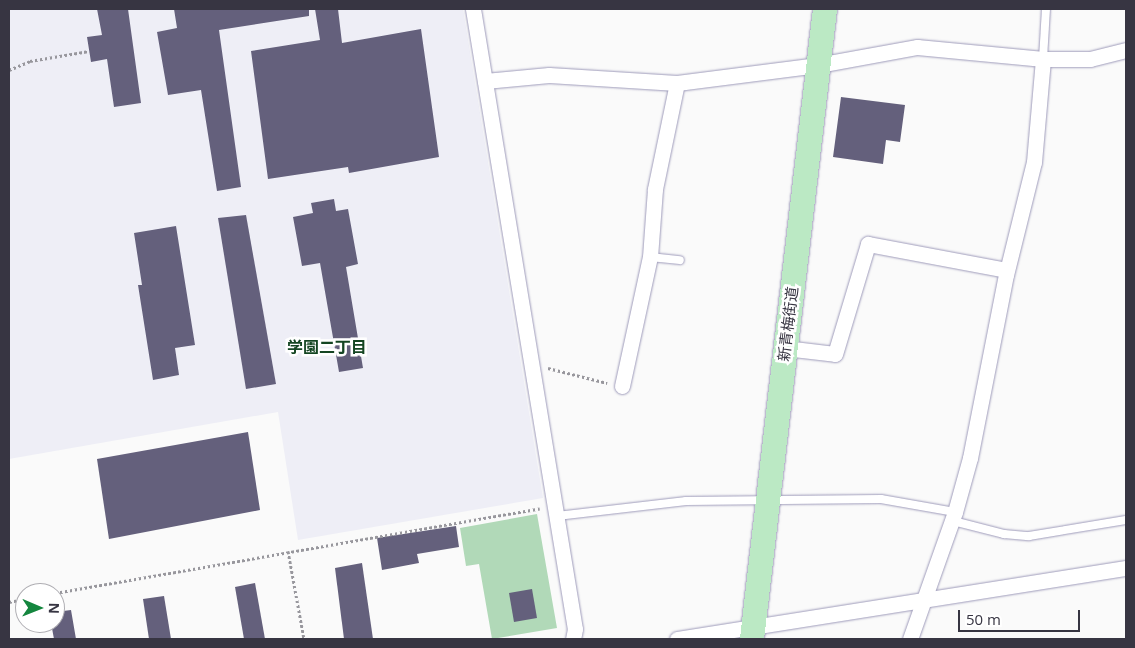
<!DOCTYPE html>
<html>
<head>
<meta charset="utf-8">
<style>
	body { margin:0 }
	#map { position:relative; width:1135px; height:648px; overflow:hidden; background:#fafafa; font-family:"Open Sans","Noto Sans JP",sans-serif }
	div>[style] { position:absolute }
	[style*='--x'] { left:calc(var(--x)*1px); top:calc(var(--y)*1px); width:calc(var(--w)*1px); rotate:calc(var(--a)*1deg) }
	.built>* { inset:0; background:#eeeef6 }
	.green>* { inset:0; background:#b1d9b8 }
	.building>* { inset:0; background:#64607c }
	.path>* { height:3px; margin-top:-1.5px; transform-origin:0; background:repeating-linear-gradient(90deg,#98979d 0 2.5px,transparent 0 5px) }
	.roads { filter:drop-shadow(0 0 1px #9e9bba) drop-shadow(0 0 1px #9e9bba) }
	.service>* { height:8px; margin:-4px; padding:0 4px; transform-origin:4px; border-radius:4px; background:#fff }
	.minor>* { height:15px; margin:-7.5px; padding:0 7.5px; transform-origin:7.5px; border-radius:7.5px; background:#fff }
	.primary>* { height:24px; margin:-12px; padding:0 12px; transform-origin:12px; border-radius:12px; background:#bbe9c4 }
	span { translate:-50% -50%; white-space:nowrap; text-align:center; line-height:1.15; -webkit-text-stroke:5px #fff; paint-order:stroke }
	.street-label { font-size:15px; color:#373542 }
	.neighbourhood-label { font-size:16px; color:#144522; font-weight:700 }
	.frame { position:absolute; inset:0; border:10px solid #373542; pointer-events:none }
	.north { position:absolute; left:15px; top:583px; width:50px; height:50px; box-sizing:border-box; background:#fff; border:1px solid #afaeb3; border-radius:50%; rotate:91deg; font-size:14px; font-weight:700; line-height:20px; text-align:center; color:#373542 }
	.north::after { content:''; display:block; margin:auto; width:18px; height:22px; background:#14863e; clip-path:polygon(50% 0,100% 100%,50% 72%,0 100%) }
	.scale { position:absolute; left:958px; top:610px; width:122px; height:22px; box-sizing:border-box; border:2px solid #373542; border-top:0; padding-left:6px; font-size:15px; line-height:18px; white-space:nowrap; color:#373542; -webkit-text-stroke:4px #fff; paint-order:stroke }
</style>
</head>
<body>
<div id="map">
	<div class="built">
		<i style="clip-path:polygon(9px 9px,463px 9px,543px 498px,298px 540px,278px 412px,9px 459px)"></i>
	</div>
	<div class="green">
		<i style="clip-path:polygon(537px 514px,557px 628px,492px 639px,479px 564px,466px 566px,460px 528px)"></i>
	</div>
	<div class="building">
		<i style="clip-path:polygon(97px 9px,128px 9px,141px 103px,114px 107px,107px 59px,91px 62px,87px 37px,102px 35px)"></i>
		<i style="clip-path:polygon(174px 9px,309px 9px,309px 16px,219px 30px,241px 187px,217px 191px,201px 90px,168px 95px,157px 32px,177px 28px)"></i>
		<i style="clip-path:polygon(315px 9px,338px 9px,342px 43px,421px 29px,439px 157px,349px 173px,348px 167px,268px 179px,251px 51px,320px 40px)"></i>
		<i style="clip-path:polygon(841px 97px,905px 105px,900px 142px,886px 140px,883px 164px,833px 157px)"></i>
		<i style="clip-path:polygon(334px 199px,336px 211px,348px 209px,358px 264px,346px 267px,363px 368px,339px 372px,320px 263px,302px 266px,293px 217px,313px 213px,311px 203px)"></i>
		<i style="clip-path:polygon(246px 215px,276px 384px,246px 389px,218px 218px)"></i>
		<i style="clip-path:polygon(176px 226px,195px 345px,175px 348px,179px 375px,153px 380px,138px 285px,142px 285px,134px 233px)"></i>
		<i style="clip-path:polygon(248px 432px,260px 510px,109px 539px,97px 459px)"></i>
		<i style="clip-path:polygon(456px 526px,459px 547px,417px 554px,419px 563px,382px 570px,377px 538px)"></i>
		<i style="clip-path:polygon(362px 563px,373px 639px,344px 639px,335px 568px)"></i>
		<i style="clip-path:polygon(255px 583px,265px 639px,244px 639px,235px 587px)"></i>
		<i style="clip-path:polygon(532px 589px,537px 618px,514px 622px,509px 593px)"></i>
		<i style="clip-path:polygon(164px 596px,171px 639px,149px 639px,143px 599px)"></i>
		<i style="clip-path:polygon(71px 610px,76px 639px,54px 639px,51px 623px,55px 623px,55px 612px)"></i>
	</div>
	<div class="path">
		<i style="--x:9;--y:70;--w:23;--a:-23"></i>
		<i style="--x:30;--y:61;--w:60;--a:-9.6"></i>
		<i style="--x:548;--y:368;--w:61;--a:14.3"></i>
		<i style="--x:288;--y:551;--w:89;--a:79.7"></i>
		<i style="--x:55;--y:593;--w:492;--a:-9.9"></i>
		<i style="--x:9;--y:602;--w:16;--a:-11"></i>
	</div>
	<div class="roads">
		<div class="service">
			<i style="--x:1043;--y:59;--w:50;--a:-86.6"></i>
			<i style="--x:650;--y:257;--w:30;--a:6"></i>
			<i style="--x:557;--y:516;--w:130;--a:-6.6"></i>
			<i style="--x:686;--y:501;--w:195;--a:-0.6"></i>
			<i style="--x:881;--y:499;--w:75;--a:10"></i>
			<i style="--x:955;--y:512;--w:10;--a:79"></i>
			<i style="--x:957;--y:522;--w:49;--a:14.3"></i>
			<i style="--x:1004;--y:534;--w:25;--a:5"></i>
			<i style="--x:1029;--y:536;--w:98;--a:-9.4"></i>
		</div>
		<div class="minor">
			<i style="--x:473;--y:9;--w:628;--a:80.66"></i>
			<i style="--x:575;--y:629;--w:10;--a:101"></i>
			<i style="--x:485;--y:81;--w:64;--a:-5.4"></i>
			<i style="--x:549;--y:75;--w:128;--a:3.6"></i>
			<i style="--x:677;--y:83;--w:142;--a:-7.3"></i>
			<i style="--x:818;--y:65;--w:101;--a:-10.3"></i>
			<i style="--x:917;--y:47;--w:127;--a:5.4"></i>
			<i style="--x:1043;--y:59;--w:47;--a:0"></i>
			<i style="--x:1090;--y:59;--w:37;--a:-14"></i>
			<i style="--x:785;--y:348;--w:50;--a:6.8"></i>
			<i style="--x:835;--y:354;--w:115;--a:-73.3"></i>
			<i style="--x:868;--y:244;--w:141;--a:10.6"></i>
			<i style="--x:622;--y:386;--w:132;--a:-77.8"></i>
			<i style="--x:650;--y:257;--w:68;--a:-85.8"></i>
			<i style="--x:655;--y:189;--w:108;--a:-78.3"></i>
			<i style="--x:677;--y:639;--w:455;--a:-9"></i>
			<i style="--x:910;--y:639;--w:135;--a:-70.5"></i>
			<i style="--x:955;--y:512;--w:56;--a:-74.5"></i>
			<i style="--x:970;--y:458;--w:187;--a:-78.9"></i>
			<i style="--x:1006;--y:275;--w:116;--a:-76.1"></i>
			<i style="--x:1034;--y:162;--w:103;--a:-85"></i>
		</div>
		<div class="primary">
			<i style="--x:752;--y:639;--w:634;--a:-83.39"></i>
		</div>
	</div>
	<div class="street-label">
		<span style="left:788px;top:324px;rotate:-83deg">新青梅街道</span>
	</div>
	<div class="neighbourhood-label">
		<span style="left:327px;top:347px">学園二丁目</span>
	</div>
	<div class="frame"></div>
	<div class="north">N</div>
	<div class="scale">50 m</div>
</div>
</body>
</html>
